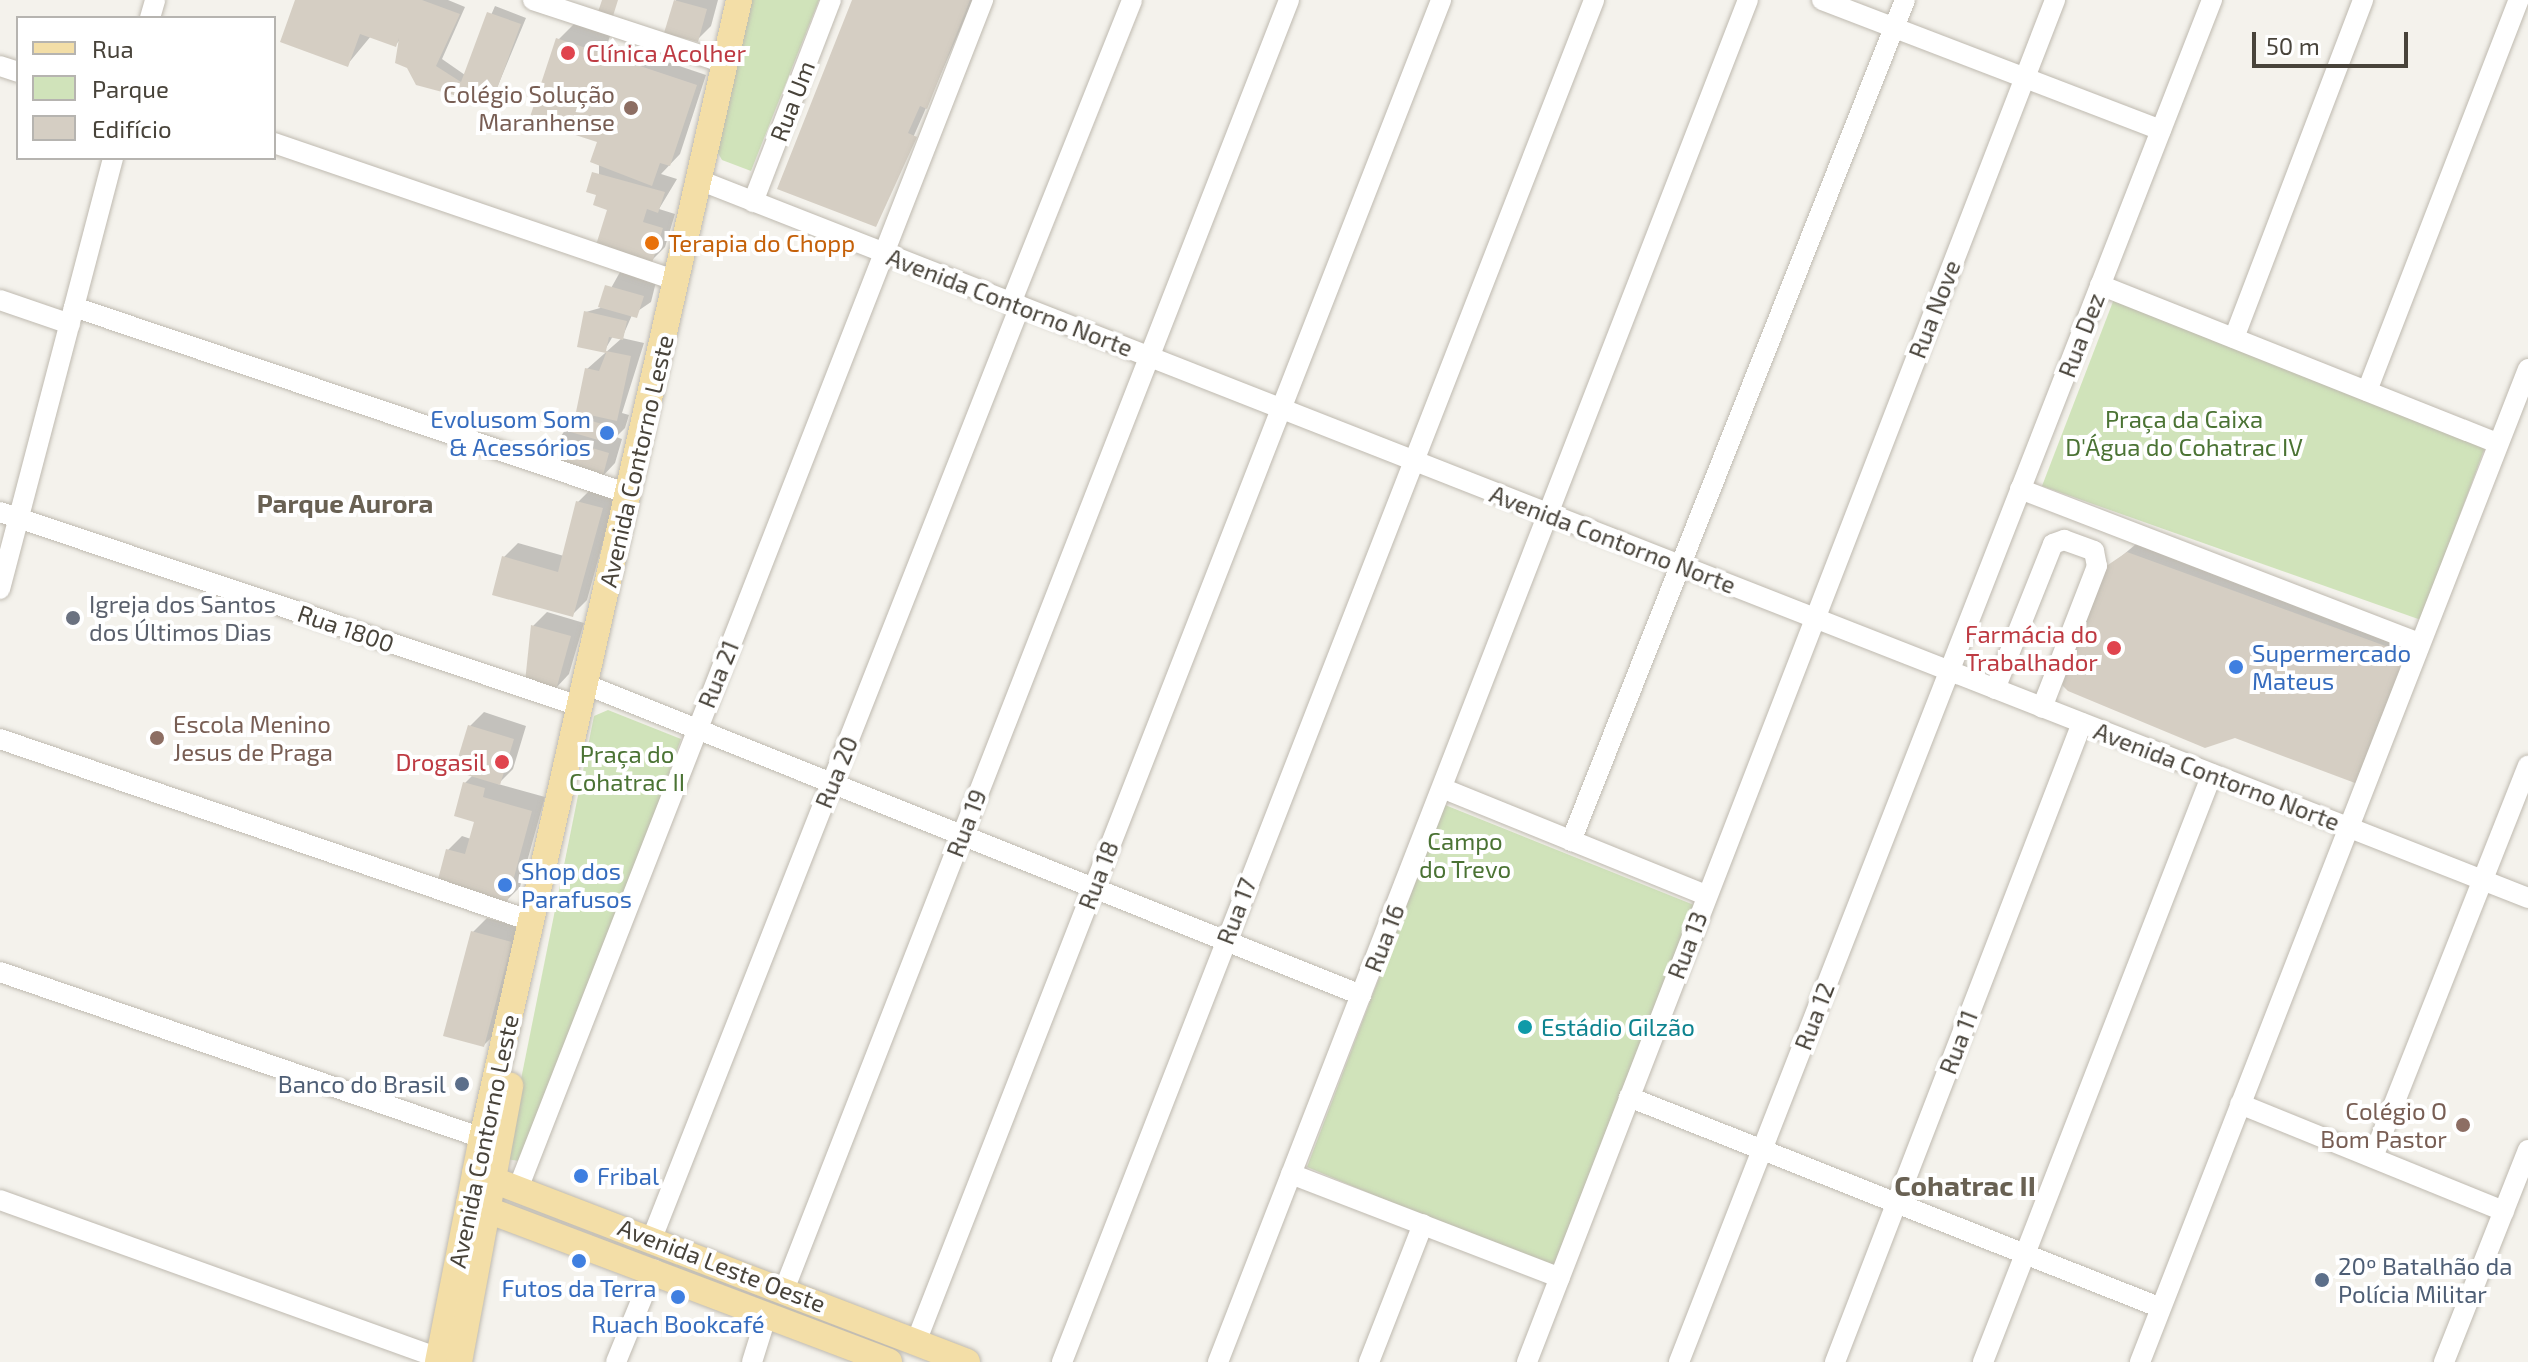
<!DOCTYPE html>
<html>
<head>
<meta charset="utf-8">
<style>
	body { margin:0 }
	#map { position:relative; width:2528px; height:1362px; overflow:hidden; background:#f4f2ec; font-family:"Exo 2",sans-serif }
	div>[style] { position:absolute }
	[style*='--x'] { left:calc(var(--x)*1px); top:calc(var(--y)*1px); width:calc(var(--w)*1px); rotate:calc(var(--a)*1deg) }
	.green>* { inset:0; background:#d0e3ba }
	.shadow>* { inset:0; background:#0003 }
	.building>* { inset:0; background:#d5cec3 }
	.roads { filter:drop-shadow(0 0 2px #bfbab0) drop-shadow(0 0 2px #bfbab0) }
	.minor>* { height:20px; margin:-10px; padding:0 10px; transform-origin:10px; border-radius:10px; background:#fff }
	.major>* { height:26px; margin:-13px; padding:0 13px; transform-origin:13px; border-radius:13px; background:#f3dea7 }
	.dots>* { width:22px; height:22px; translate:-50% -50%; box-sizing:border-box; border:4px solid #fff; border-radius:50% }
	span { translate:-50% -50%; white-space:nowrap; text-align:center; line-height:1.15; -webkit-text-stroke:8px #fff; paint-order:stroke }
	.health-label { font-size:24px; color:#be3a42 }
	.left { translate:0 -50%; text-align:left }
	.right { translate:-100% -50%; text-align:right }
	.education-label { font-size:24px; color:#785e54 }
	.street-label { font-size:24px; color:#48433a }
	.food-label { font-size:24px; color:#c56008 }
	.shop-label { font-size:24px; color:#366cbe }
	.park-label { font-size:24px; color:#4b7334 }
	.worship-label { font-size:24px; color:#5b616d }
	.culture-label { font-size:24px; color:#0d838f }
	.service-label { font-size:24px; color:#4e5e75 }
	.neighbourhood-label { font-size:26px; color:#696153; font-weight:700 }
	.quarter-label { font-size:28px; color:#696153; font-weight:700 }
	.legend { position:absolute; left:16px; top:16px; width:260px; height:144px; box-sizing:border-box; background:#fff; border:2px solid #b6b4b0; margin:0; padding:10px 14px; list-style:none; font-size:24px; color:#48433a }
	.legend li { display:flex; align-items:center; gap:16px; height:40px }
	.legend b { width:40px; border:2px solid #b6b4b0 }
	.scale { position:absolute; left:2252px; top:32px; width:156px; height:36px; box-sizing:border-box; border:4px solid #48433a; border-top:0; padding-left:10px; font-size:24px; line-height:28px; white-space:nowrap; color:#48433a; -webkit-text-stroke:6px #fff; paint-order:stroke }
</style>
</head>
<body>
<div id="map">
	<div class="green">
		<i style="clip-path:polygon(748px 0,819px 0,751px 171px,722px 160px,714px 146px)"></i>
		<i style="clip-path:polygon(2114px 299px,2485px 447px,2421px 620px,2042px 486px)"></i>
		<i style="clip-path:polygon(608px 710px,681px 739px,608px 948px,520px 1161px,505px 1159px,594px 716px)"></i>
		<i style="clip-path:polygon(1445px 805px,1694px 905px,1552px 1270px,1307px 1167px)"></i>
	</div>
	<div class="shadow">
		<i style="clip-path:polygon(297px 0,448px 0,465px 7px,442px 59px,465px 75px,495px 6px,526px 18px,491px 102px,409px 66px,401px 39px,395px 45px,371px 36px,347px 65px)"></i>
		<i style="clip-path:polygon(676px 0,718px 0,711px 26px,697px 40px,667px 31px)"></i>
		<i style="clip-path:polygon(854px 0,973px 0,875px 225px)"></i>
		<i style="clip-path:polygon(579px 19px,612px 30px,608px 42px,706px 75px,680px 154px,661px 174px,677px 179px,659px 209px,675px 214px,665px 247px,651px 261px,599px 194px,599px 141px,558px 40px)"></i>
		<i style="clip-path:polygon(620px 272px,656px 282px,651px 302px,632px 315px,622px 338px,644px 343px,622px 413px,629px 415px,625px 428px,616px 437px,622px 439px,615px 463px,602px 477px,559px 439px,578px 411px,587px 369px,622px 338px,613px 336px,606px 348px,586px 312px,600px 308px)"></i>
		<i style="clip-path:polygon(592px 488px,616px 495px,587px 600px,573px 614px,504px 557px,518px 543px,564px 556px,578px 502px)"></i>
		<i style="clip-path:polygon(2142px 539px,2426px 642px,2376px 770px,2104px 571px)"></i>
		<i style="clip-path:polygon(547px 612px,584px 623px,569px 674px,556px 688px,533px 626px)"></i>
		<i style="clip-path:polygon(484px 712px,526px 726px,513px 769px,498px 784px,545px 797px,520px 887px,506px 901px,448px 850px,462px 836px,471px 839px,477px 820px,465px 783px,473px 775px,470px 726px)"></i>
		<i style="clip-path:polygon(487px 918px,524px 928px,498px 1031px,484px 1045px,473px 932px)"></i>
	</div>
	<div class="building">
		<i style="clip-path:polygon(295px 0,422px 0,460px 14px,436px 66px,461px 82px,487px 12px,521px 24px,491px 105px,416px 85px,407px 68px,395px 63px,399px 38px,396px 47px,360px 34px,348px 67px,280px 42px)"></i>
		<i style="clip-path:polygon(602px 0,618px 0,613px 16px,598px 12px)"></i>
		<i style="clip-path:polygon(674px 0,707px 9px,698px 42px,664px 33px)"></i>
		<i style="clip-path:polygon(852px 0,970px 0,927px 109px,920px 106px,908px 133px,917px 137px,876px 227px,777px 189px)"></i>
		<i style="clip-path:polygon(556px 38px,697px 85px,670px 166px,660px 163px,652px 186px,590px 162px,597px 142px,529px 120px)"></i>
		<i style="clip-path:polygon(592px 172px,665px 192px,658px 213px,647px 209px,643px 222px,663px 228px,652px 263px,596px 245px,607px 210px,593px 205px,596px 195px,586px 192px)"></i>
		<i style="clip-path:polygon(605px 285px,644px 296px,637px 318px,598px 307px)"></i>
		<i style="clip-path:polygon(584px 311px,627px 321px,623px 340px,609px 337px,606px 351px,631px 356px,617px 421px,576px 412px,585px 368px,599px 371px,606px 353px,577px 347px)"></i>
		<i style="clip-path:polygon(571px 415px,616px 428px,612px 444px,567px 431px)"></i>
		<i style="clip-path:polygon(558px 438px,609px 453px,602px 479px,550px 465px)"></i>
		<i style="clip-path:polygon(576px 501px,603px 508px,573px 617px,492px 595px,502px 556px,558px 572px)"></i>
		<i style="clip-path:polygon(2127px 552px,2413px 656px,2363px 786px,2235px 738px,2205px 748px,2068px 691px,2062px 685px,2102px 569px)"></i>
		<i style="clip-path:polygon(531px 625px,571px 636px,556px 690px,525px 682px)"></i>
		<i style="clip-path:polygon(468px 725px,514px 739px,500px 785px,454px 771px)"></i>
		<i style="clip-path:polygon(463px 782px,485px 788px,483px 797px,532px 811px,507px 903px,437px 883px,446px 849px,465px 854px,474px 822px,454px 816px)"></i>
		<i style="clip-path:polygon(471px 931px,512px 942px,484px 1047px,443px 1036px)"></i>
	</div>
	<div class="roads">
		<div class="minor">
			<i style="--x:533;--y:0;--w:202;--a:18.2"></i>
			<i style="--x:1822;--y:0;--w:363;--a:21"></i>
			<i style="--x:150;--y:18;--w:19;--a:-74"></i>
			<i style="--x:0;--y:66;--w:19;--a:18"></i>
			<i style="--x:274;--y:143;--w:425;--a:18.9"></i>
			<i style="--x:699;--y:180;--w:1965;--a:21.43"></i>
			<i style="--x:753;--y:202;--w:217;--a:-68.9"></i>
			<i style="--x:2100;--y:285;--w:428;--a:21.7"></i>
			<i style="--x:0;--y:300;--w:74;--a:18.9"></i>
			<i style="--x:1011;--y:303;--w:326;--a:-68.2"></i>
			<i style="--x:74;--y:307;--w:586;--a:18.62"></i>
			<i style="--x:2234;--y:338;--w:362;--a:-69.1"></i>
			<i style="--x:2367;--y:391;--w:420;--a:-68.8"></i>
			<i style="--x:2020;--y:489;--w:428;--a:21.1"></i>
			<i style="--x:0;--y:512;--w:614;--a:18.52"></i>
			<i style="--x:0;--y:589;--w:446;--a:-75.3"></i>
			<i style="--x:587;--y:685;--w:834;--a:21.83"></i>
			<i style="--x:1995;--y:689;--w:156;--a:-68.2"></i>
			<i style="--x:2053;--y:544;--w:12;--a:-20"></i>
			<i style="--x:2064;--y:540;--w:32;--a:20"></i>
			<i style="--x:2094;--y:551;--w:15;--a:79"></i>
			<i style="--x:2097;--y:566;--w:152;--a:111.2"></i>
			<i style="--x:0;--y:739;--w:564;--a:18.92"></i>
			<i style="--x:1442;--y:788;--w:285;--a:22.1"></i>
			<i style="--x:1571;--y:841;--w:905;--a:-68.34"></i>
			<i style="--x:0;--y:972;--w:510;--a:19"></i>
			<i style="--x:1629;--y:1097;--w:572;--a:21.63"></i>
			<i style="--x:2240;--y:1104;--w:285;--a:22.1"></i>
			<i style="--x:2373;--y:1157;--w:421;--a:-68.4"></i>
			<i style="--x:1291;--y:1174;--w:288;--a:21.1"></i>
			<i style="--x:519;--y:1186;--w:1274;--a:-68.63"></i>
			<i style="--x:0;--y:1200;--w:479;--a:19.8"></i>
			<i style="--x:652;--y:1238;--w:1002;--a:-68.45"></i>
			<i style="--x:784;--y:1290;--w:1385;--a:-68.62"></i>
			<i style="--x:916;--y:1342;--w:1441;--a:-68.63"></i>
			<i style="--x:616;--y:1362;--w:100;--a:-67.8"></i>
			<i style="--x:752;--y:1362;--w:50;--a:-72.6"></i>
			<i style="--x:1062;--y:1362;--w:1462;--a:-68.66"></i>
			<i style="--x:1218;--y:1362;--w:1461;--a:-68.74"></i>
			<i style="--x:1369;--y:1362;--w:148;--a:-68.6"></i>
			<i style="--x:1527;--y:1362;--w:1461;--a:-68.81"></i>
			<i style="--x:1679;--y:1362;--w:1463;--a:-68.63"></i>
			<i style="--x:1835;--y:1362;--w:685;--a:-68.87"></i>
			<i style="--x:1983;--y:1362;--w:631;--a:-68.72"></i>
			<i style="--x:2140;--y:1362;--w:1066;--a:-68.66"></i>
			<i style="--x:2444;--y:1362;--w:228;--a:-68.4"></i>
		</div>
		<div class="major">
			<i style="--x:475;--y:1173;--w:527;--a:21.01"></i>
			<i style="--x:469;--y:1203;--w:449;--a:20.7"></i>
			<i style="--x:438;--y:1362;--w:228;--a:-78.9"></i>
			<i style="--x:482;--y:1138;--w:1167;--a:-77.27"></i>
			<i style="--x:459;--y:1362;--w:281;--a:-79.5"></i>
		</div>
	</div>
	<div class="dots">
		<i style="left:568px;top:53px;background:#e0444e"></i>
		<i style="left:631px;top:108px;background:#8d6e63"></i>
		<i style="left:652px;top:243px;background:#e8710a"></i>
		<i style="left:607px;top:433px;background:#3f7fe0"></i>
		<i style="left:73px;top:618px;background:#6b7280"></i>
		<i style="left:2114px;top:648px;background:#e0444e"></i>
		<i style="left:2236px;top:667px;background:#3f7fe0"></i>
		<i style="left:157px;top:738px;background:#8d6e63"></i>
		<i style="left:502px;top:762px;background:#e0444e"></i>
		<i style="left:505px;top:885px;background:#3f7fe0"></i>
		<i style="left:1525px;top:1027px;background:#0f9aa8"></i>
		<i style="left:462px;top:1084px;background:#5c6f8a"></i>
		<i style="left:2463px;top:1125px;background:#8d6e63"></i>
		<i style="left:581px;top:1176px;background:#3f7fe0"></i>
		<i style="left:579px;top:1261px;background:#3f7fe0"></i>
		<i style="left:2322px;top:1280px;background:#5c6f8a"></i>
		<i style="left:678px;top:1297px;background:#3f7fe0"></i>
	</div>
	<div class="health-label">
		<span class="left" style="left:586px;top:53px">Clínica Acolher</span>
		<span class="right" style="left:2098px;top:648px">Farmácia do<br>Trabalhador</span>
		<span class="right" style="left:486px;top:762px">Drogasil</span>
	</div>
	<div class="education-label">
		<span class="right" style="left:615px;top:108px">Colégio Solução<br>Maranhense</span>
		<span class="left" style="left:173px;top:738px">Escola Menino<br>Jesus de Praga</span>
		<span class="right" style="left:2447px;top:1125px">Colégio O<br>Bom Pastor</span>
	</div>
	<div class="street-label">
		<span style="left:792px;top:101px;rotate:-69deg">Rua Um</span>
		<span style="left:1010px;top:302px;rotate:21deg">Avenida Contorno Norte</span>
		<span style="left:1934px;top:309px;rotate:-69deg">Rua Nove</span>
		<span style="left:2081px;top:335px;rotate:-69deg">Rua Dez</span>
		<span style="left:636px;top:461px;rotate:-77deg">Avenida Contorno Leste</span>
		<span style="left:1613px;top:539px;rotate:21deg">Avenida Contorno Norte</span>
		<span style="left:346px;top:628px;rotate:19deg">Rua 1800</span>
		<span style="left:718px;top:674px;rotate:-68deg">Rua 21</span>
		<span style="left:836px;top:772px;rotate:-68deg">Rua 20</span>
		<span style="left:2217px;top:776px;rotate:21deg">Avenida Contorno Norte</span>
		<span style="left:966px;top:823px;rotate:-69deg">Rua 19</span>
		<span style="left:1098px;top:875px;rotate:-69deg">Rua 18</span>
		<span style="left:1236px;top:911px;rotate:-69deg">Rua 17</span>
		<span style="left:1384px;top:938px;rotate:-69deg">Rua 16</span>
		<span style="left:1687px;top:945px;rotate:-69deg">Rua 13</span>
		<span style="left:1814px;top:1016px;rotate:-69deg">Rua 12</span>
		<span style="left:1958px;top:1042px;rotate:-69deg">Rua 11</span>
		<span style="left:483px;top:1141px;rotate:-78deg">Avenida Contorno Leste</span>
		<span style="left:722px;top:1265px;rotate:21deg">Avenida Leste Oeste</span>
	</div>
	<div class="food-label">
		<span class="left" style="left:668px;top:243px">Terapia do Chopp</span>
	</div>
	<div class="shop-label">
		<span class="right" style="left:591px;top:433px">Evolusom Som<br>&amp; Acessórios</span>
		<span class="left" style="left:2252px;top:667px">Supermercado<br>Mateus</span>
		<span class="left" style="left:521px;top:885px">Shop dos<br>Parafusos</span>
		<span class="left" style="left:597px;top:1176px">Fribal</span>
		<span style="left:579px;top:1288px">Futos da Terra</span>
		<span style="left:678px;top:1324px">Ruach Bookcafé</span>
	</div>
	<div class="park-label">
		<span style="left:2184px;top:433px">Praça da Caixa<br>D'Água do Cohatrac IV</span>
		<span style="left:627px;top:768px">Praça do<br>Cohatrac II</span>
		<span style="left:1465px;top:855px">Campo<br>do Trevo</span>
	</div>
	<div class="worship-label">
		<span class="left" style="left:89px;top:618px">Igreja dos Santos<br>dos Últimos Dias</span>
	</div>
	<div class="culture-label">
		<span class="left" style="left:1541px;top:1027px">Estádio Gilzão</span>
	</div>
	<div class="service-label">
		<span class="right" style="left:446px;top:1084px">Banco do Brasil</span>
		<span class="left" style="left:2338px;top:1280px">20º Batalhão da<br>Polícia Militar</span>
	</div>
	<div class="neighbourhood-label">
		<span style="left:345px;top:503px">Parque Aurora</span>
	</div>
	<div class="quarter-label">
		<span style="left:1965px;top:1185px">Cohatrac II</span>
	</div>
	<ul class="legend">
	<li><b style="height:10px;background:#f3dea7"></b>Rua</li>
	<li><b style="height:22px;background:#d0e3ba"></b>Parque</li>
	<li><b style="height:22px;background:#d5cec3"></b>Edifício</li>
	</ul>
	<div class="scale">50 m</div>
</div>
</body>
</html>
